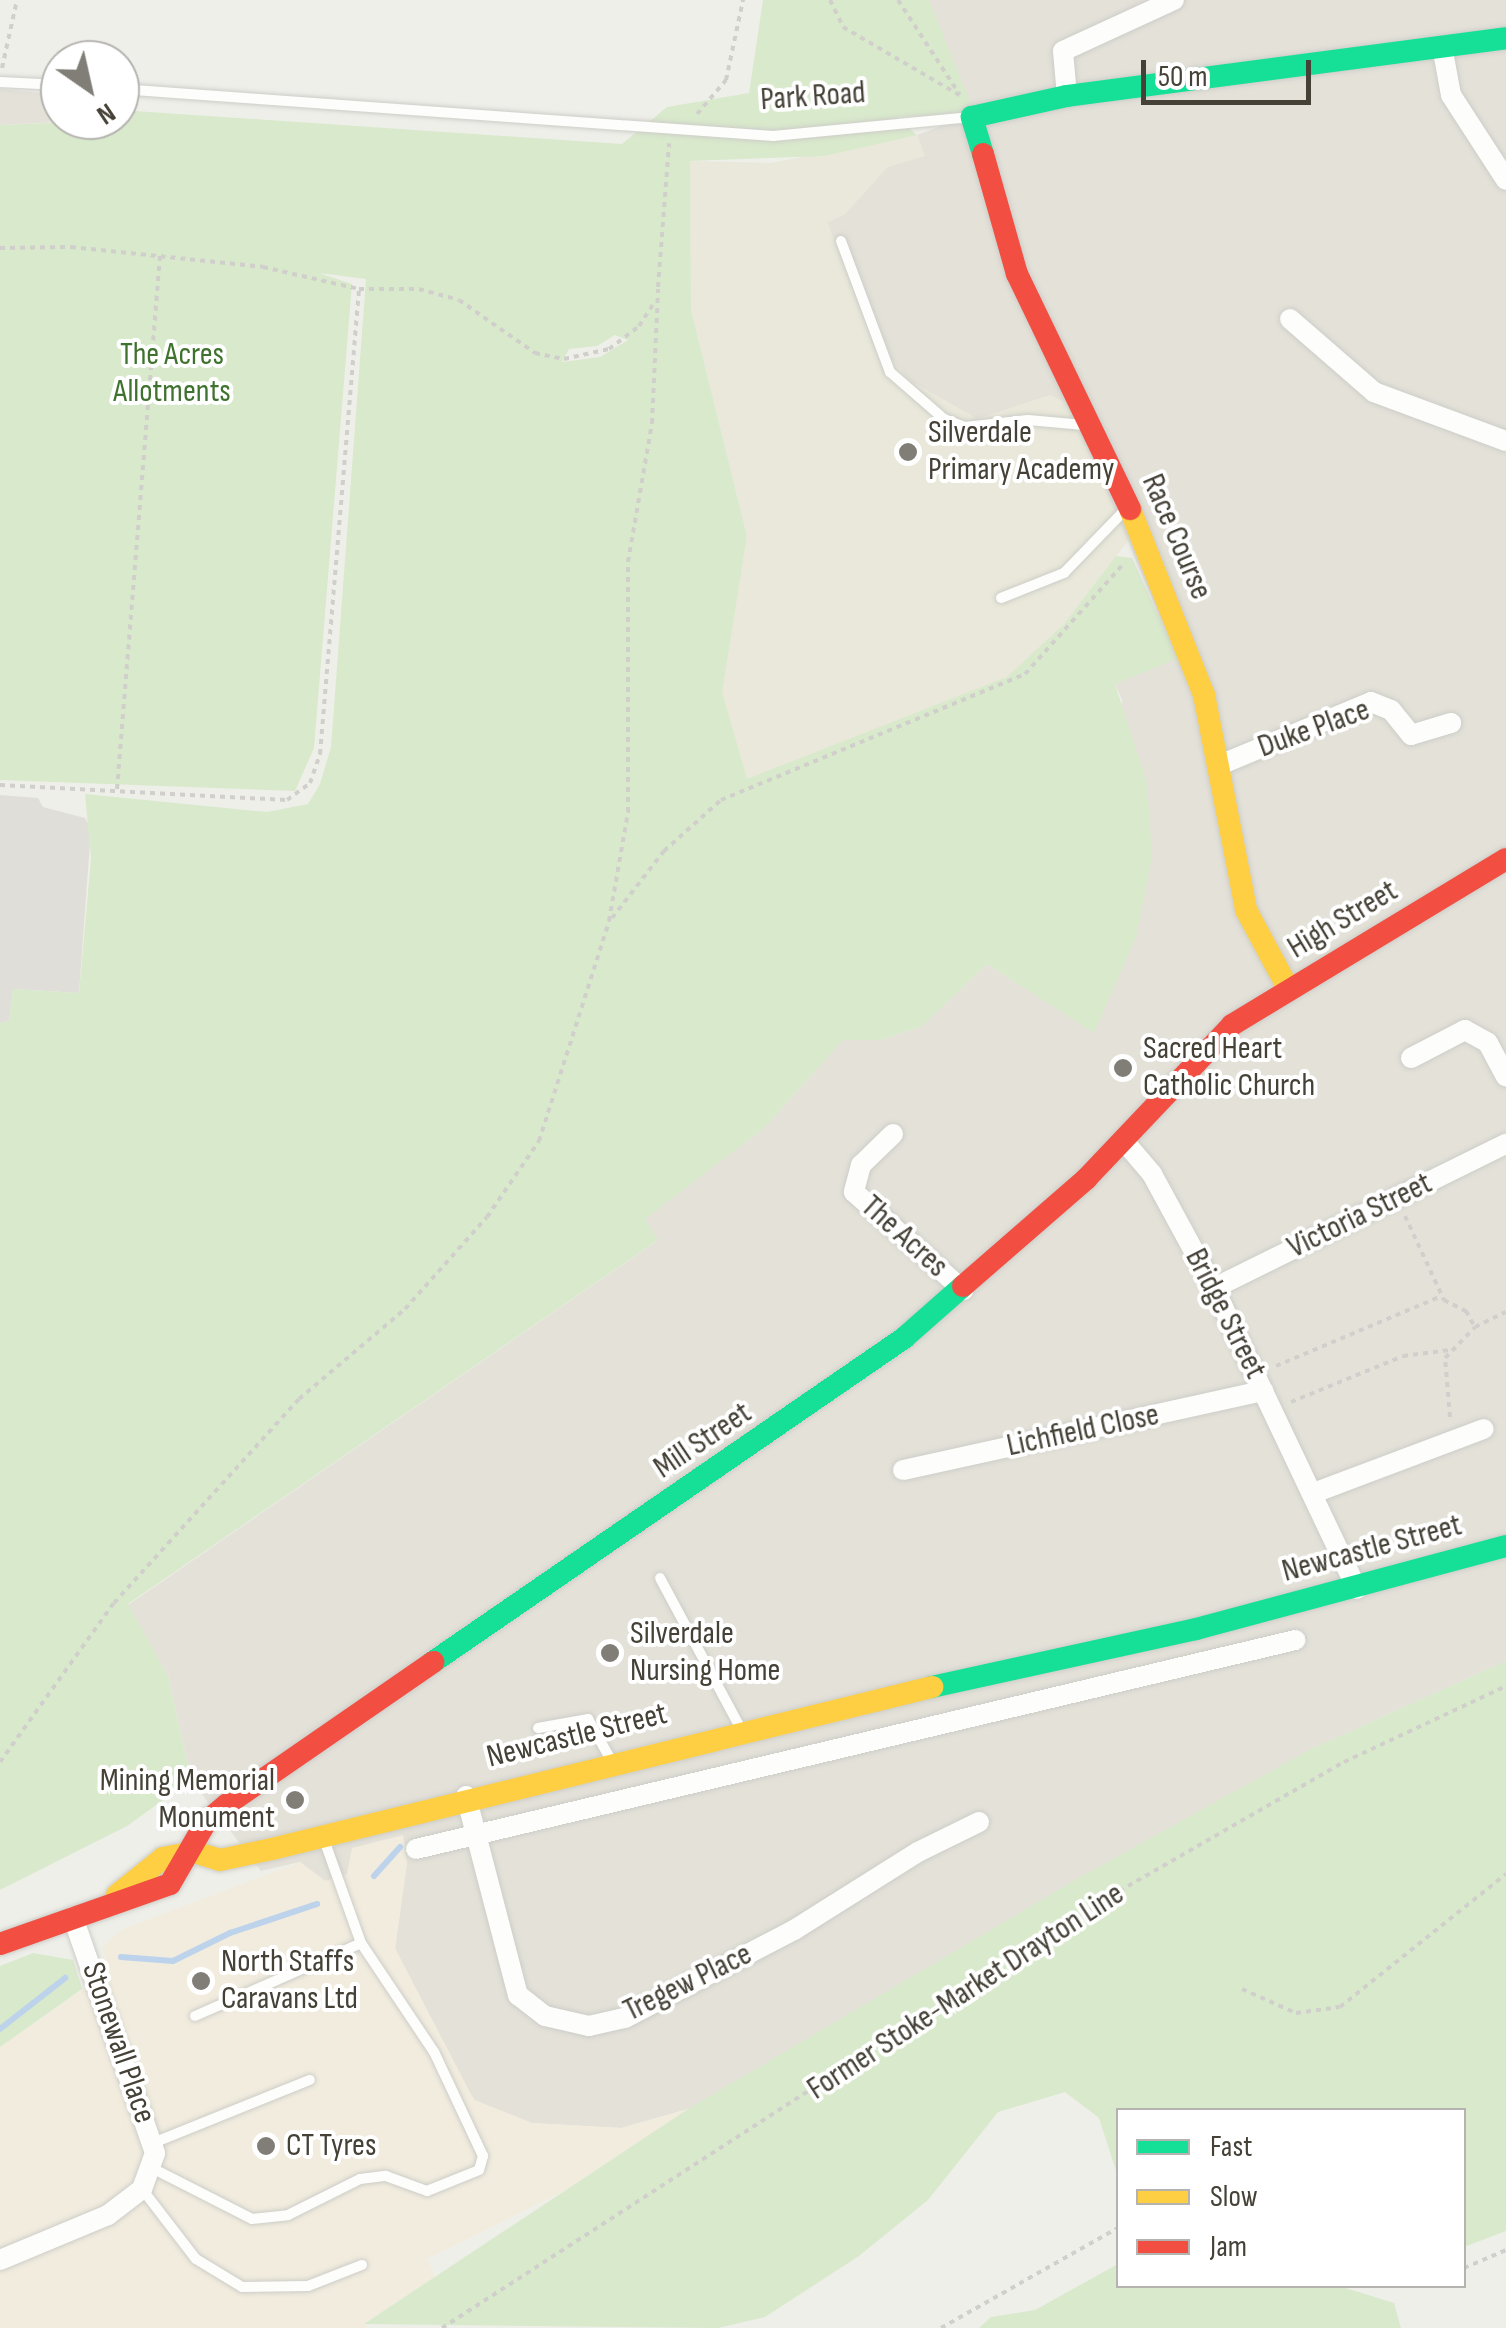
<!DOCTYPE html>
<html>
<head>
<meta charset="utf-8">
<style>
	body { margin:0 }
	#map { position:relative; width:1506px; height:2328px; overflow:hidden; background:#efefea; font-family:"Sofia Sans Condensed",sans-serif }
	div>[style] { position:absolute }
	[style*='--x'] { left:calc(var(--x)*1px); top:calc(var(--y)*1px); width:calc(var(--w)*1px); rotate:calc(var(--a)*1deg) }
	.residential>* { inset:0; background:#e3e1d8 }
	.commercial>* { inset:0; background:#f1ecde }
	.industrial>* { inset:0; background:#e0ded8 }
	.education>* { inset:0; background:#e9e8da }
	.green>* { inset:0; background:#d9e9cc }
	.stream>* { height:6px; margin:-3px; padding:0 3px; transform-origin:3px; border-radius:3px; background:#bdd3eb }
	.path>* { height:4px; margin-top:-2px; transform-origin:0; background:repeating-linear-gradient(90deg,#d1cfcb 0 5px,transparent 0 10px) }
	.roads { filter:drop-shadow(0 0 2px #cdcdc8) drop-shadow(0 0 2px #cdcdc8) }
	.lane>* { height:10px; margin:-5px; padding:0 5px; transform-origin:5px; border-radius:5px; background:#fdfdfc }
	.street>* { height:20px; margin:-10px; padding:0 10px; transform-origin:10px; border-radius:10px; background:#fdfdfc }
	.fast>* { height:22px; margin:-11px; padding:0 11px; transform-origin:11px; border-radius:11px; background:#16e098 }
	.slow>* { height:22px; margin:-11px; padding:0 11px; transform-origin:11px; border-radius:11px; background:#ffcf43 }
	.jam>* { height:22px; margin:-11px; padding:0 11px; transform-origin:11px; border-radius:11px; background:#f24e42 }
	.dots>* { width:28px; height:28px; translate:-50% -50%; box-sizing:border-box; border:5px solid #fff; border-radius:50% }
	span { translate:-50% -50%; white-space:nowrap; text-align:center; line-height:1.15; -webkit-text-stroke:8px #fff; paint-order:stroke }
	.street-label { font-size:32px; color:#454137 }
	.park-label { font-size:32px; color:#3f722e }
	.poi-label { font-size:32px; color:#454137 }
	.left { translate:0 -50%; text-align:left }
	.right { translate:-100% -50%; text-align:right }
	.legend { position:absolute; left:1116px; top:2108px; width:350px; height:180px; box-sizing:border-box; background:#fff; border:2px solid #b5b3af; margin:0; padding:12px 18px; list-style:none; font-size:30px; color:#454137 }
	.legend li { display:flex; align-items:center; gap:20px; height:50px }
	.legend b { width:50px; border:2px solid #b5b3af }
	.north { position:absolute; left:40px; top:40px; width:100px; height:100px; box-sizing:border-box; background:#fff; border:2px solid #b5b3af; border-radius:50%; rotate:146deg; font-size:28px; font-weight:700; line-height:40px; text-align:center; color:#454137 }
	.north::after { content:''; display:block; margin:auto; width:35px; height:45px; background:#807e76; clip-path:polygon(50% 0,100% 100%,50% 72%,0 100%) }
	.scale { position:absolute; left:1141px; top:60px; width:170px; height:45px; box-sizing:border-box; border:5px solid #454137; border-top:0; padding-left:12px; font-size:30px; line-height:35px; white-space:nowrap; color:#454137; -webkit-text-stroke:8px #fff; paint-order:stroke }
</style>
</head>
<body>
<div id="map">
	<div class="residential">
		<i style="clip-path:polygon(929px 0,1506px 0,1506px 1661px,1311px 1749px,688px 2109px,621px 2128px,532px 2123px,474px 2100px,414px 1992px,395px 1948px,407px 1863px,325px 1881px,300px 1862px,261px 1871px,191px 1780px,168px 1676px,128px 1605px,657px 1241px,644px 1219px,763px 1129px,843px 1040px,881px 1040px,922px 1026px,987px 964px,1093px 1032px,1122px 700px,1115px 684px,1177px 658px,1128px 541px,1051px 395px,977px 419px,909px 380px,869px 333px,827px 222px,845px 214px,887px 167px,924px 156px,917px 135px,974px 114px)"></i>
		<i style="clip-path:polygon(0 89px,60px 95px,60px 120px,97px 120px,0 125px)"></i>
	</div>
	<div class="commercial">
		<i style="clip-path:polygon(403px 1835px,407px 1863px,395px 1948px,474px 2100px,532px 2123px,621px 2128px,688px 2109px,564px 2191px,427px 2259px,435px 2277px,365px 2323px,367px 2328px,0 2328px,0 2047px,109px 1971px,102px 1948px,121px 1930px,300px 1862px,325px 1881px,347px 1874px,352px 1848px)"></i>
	</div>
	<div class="industrial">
		<i style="clip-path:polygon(0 795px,38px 798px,43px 807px,85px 818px,91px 829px,79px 993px,13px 989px,9px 1021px,0 1023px)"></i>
	</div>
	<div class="education">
		<i style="clip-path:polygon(917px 135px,925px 156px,887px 167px,845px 214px,827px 222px,869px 333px,909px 380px,977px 419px,1051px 395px,1067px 403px,1128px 541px,1064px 624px,1008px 677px,747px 780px,721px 692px,747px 536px,691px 310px,690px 161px,771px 163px)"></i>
	</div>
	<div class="green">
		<i style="clip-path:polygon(evenodd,763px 0,929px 0,975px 114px,897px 117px,917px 135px,824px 156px,690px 161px,691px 310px,747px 536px,722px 692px,747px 779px,1007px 677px,1064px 624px,1116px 556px,1132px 558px,1178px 658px,1115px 684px,1147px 783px,1152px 857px,1136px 937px,1094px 1033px,987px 964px,922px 1026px,881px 1040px,843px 1040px,763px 1129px,645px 1219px,658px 1240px,128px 1604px,168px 1676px,191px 1780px,127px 1826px,0 1890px,0 1023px,9px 1021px,13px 989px,79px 993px,91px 858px,85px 794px,267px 812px,308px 804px,320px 784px,331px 747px,366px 279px,319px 273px,352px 284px,314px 748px,295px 791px,0 780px,0 125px,120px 120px,120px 110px,622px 144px,667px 107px,749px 93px,763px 0,615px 335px,628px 340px,600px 357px,562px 362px,569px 349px,597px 346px,615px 335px)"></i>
		<i style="clip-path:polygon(1506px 1661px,1506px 2231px,1464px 2247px,1464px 2110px,1118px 2110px,1118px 2177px,1099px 2118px,1065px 2092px,998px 2112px,928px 2200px,859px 2256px,765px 2317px,718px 2328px,364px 2324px,688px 2109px,1082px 1876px,1311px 1749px)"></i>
		<i style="clip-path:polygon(33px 1953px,73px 1960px,82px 1989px,0 2047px,0 1966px)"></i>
		<i style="clip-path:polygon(1118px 2264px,1118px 2286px,1339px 2286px,1394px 2303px,1401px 2328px,979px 2328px,991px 2317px,1035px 2310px)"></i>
	</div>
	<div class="stream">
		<i style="--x:374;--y:1876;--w:39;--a:-48"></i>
		<i style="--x:121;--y:1957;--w:52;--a:4.4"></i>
		<i style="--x:173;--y:1961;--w:64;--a:-26.2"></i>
		<i style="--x:230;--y:1933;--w:92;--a:-18.4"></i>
		<i style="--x:0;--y:2029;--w:83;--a:-38.1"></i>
	</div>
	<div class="path">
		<i style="--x:830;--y:0;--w:30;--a:64"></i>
		<i style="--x:843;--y:27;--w:137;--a:30.3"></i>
		<i style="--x:898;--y:0;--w:113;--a:56.9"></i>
		<i style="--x:2;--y:68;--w:70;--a:-77.6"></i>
		<i style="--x:697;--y:114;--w:45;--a:-49.5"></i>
		<i style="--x:726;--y:80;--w:82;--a:-78"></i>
		<i style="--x:0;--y:248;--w:71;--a:-0.8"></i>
		<i style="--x:71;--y:247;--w:193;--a:5.9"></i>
		<i style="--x:263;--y:267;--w:98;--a:12.9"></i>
		<i style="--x:359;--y:289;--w:60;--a:0"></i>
		<i style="--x:419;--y:289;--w:41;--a:15.4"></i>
		<i style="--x:459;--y:300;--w:93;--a:34.9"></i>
		<i style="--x:535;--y:353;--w:30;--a:12"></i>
		<i style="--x:564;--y:359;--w:46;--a:-12.5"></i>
		<i style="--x:609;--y:349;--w:38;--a:-37"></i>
		<i style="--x:639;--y:326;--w:30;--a:-57"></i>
		<i style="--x:658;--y:287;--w:144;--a:-85.6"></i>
		<i style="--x:0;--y:785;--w:287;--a:3"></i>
		<i style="--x:287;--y:800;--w:29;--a:-36"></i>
		<i style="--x:310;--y:783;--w:31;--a:-71"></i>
		<i style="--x:320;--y:754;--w:467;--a:-85.2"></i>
		<i style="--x:117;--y:789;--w:535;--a:-85.39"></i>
		<i style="--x:612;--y:918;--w:85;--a:-52.2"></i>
		<i style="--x:664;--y:851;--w:76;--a:-41.8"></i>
		<i style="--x:721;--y:800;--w:329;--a:-22.5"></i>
		<i style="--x:1025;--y:674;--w:150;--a:-48.2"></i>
		<i style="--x:1405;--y:1216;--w:93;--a:65.1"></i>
		<i style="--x:1444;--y:1300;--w:25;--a:27"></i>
		<i style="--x:1466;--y:1311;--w:18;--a:61"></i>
		<i style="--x:1475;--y:1327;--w:34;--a:-26"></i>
		<i style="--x:1276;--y:1366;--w:180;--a:-22.9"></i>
		<i style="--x:1291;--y:1402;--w:121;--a:-22.3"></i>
		<i style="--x:1403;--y:1356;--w:47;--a:-7.3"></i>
		<i style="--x:1450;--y:1417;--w:59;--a:-94.8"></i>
		<i style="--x:1445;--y:1358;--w:43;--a:-45.9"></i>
		<i style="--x:0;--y:1762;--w:196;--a:-54.4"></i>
		<i style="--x:114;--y:1603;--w:275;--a:-47.8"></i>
		<i style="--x:299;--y:1399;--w:139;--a:-40.3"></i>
		<i style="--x:405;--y:1309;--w:123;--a:-48.3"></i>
		<i style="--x:487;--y:1217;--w:92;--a:-55.6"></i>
		<i style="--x:539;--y:1141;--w:231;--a:-72.3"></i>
		<i style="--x:609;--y:921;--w:111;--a:-80.1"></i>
		<i style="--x:628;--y:812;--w:250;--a:-90"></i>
		<i style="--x:628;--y:562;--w:141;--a:-80.2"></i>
		<i style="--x:652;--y:423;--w:134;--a:-87.4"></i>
		<i style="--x:1242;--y:1989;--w:59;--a:24"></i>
		<i style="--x:1296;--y:2013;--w:44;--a:-7.8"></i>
		<i style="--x:1340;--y:2007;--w:213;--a:-38.7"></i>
		<i style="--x:1464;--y:2268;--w:46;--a:-23.2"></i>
		<i style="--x:442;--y:2328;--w:786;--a:-32.9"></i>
		<i style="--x:1102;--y:1901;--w:279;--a:-29.9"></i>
		<i style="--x:1344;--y:1762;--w:179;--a:-25.1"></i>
		<i style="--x:941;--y:2328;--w:203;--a:-29.5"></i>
	</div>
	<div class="roads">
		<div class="lane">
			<i style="--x:0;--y:82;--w:60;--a:2.9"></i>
			<i style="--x:120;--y:89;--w:655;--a:4.12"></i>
			<i style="--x:773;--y:136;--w:199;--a:-5.5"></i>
			<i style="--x:841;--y:241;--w:140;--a:69.5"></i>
			<i style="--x:890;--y:372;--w:72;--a:41"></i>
			<i style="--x:944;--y:419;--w:22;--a:21"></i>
			<i style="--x:965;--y:427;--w:63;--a:-6.3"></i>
			<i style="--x:1028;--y:420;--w:56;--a:5.1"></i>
			<i style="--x:1001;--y:598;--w:68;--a:-21.6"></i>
			<i style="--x:1064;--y:573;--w:88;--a:-45.9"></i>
			<i style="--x:660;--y:1578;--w:171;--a:61.8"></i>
			<i style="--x:538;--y:1728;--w:51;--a:-10.2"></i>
			<i style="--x:588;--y:1719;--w:47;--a:60.7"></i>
			<i style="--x:195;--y:2016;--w:181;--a:-23.7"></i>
			<i style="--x:361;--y:1943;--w:113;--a:-109.7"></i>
			<i style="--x:153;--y:2143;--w:169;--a:-21.9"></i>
			<i style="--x:150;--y:2167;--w:114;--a:27"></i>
			<i style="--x:252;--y:2219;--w:36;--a:-6"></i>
			<i style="--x:288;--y:2215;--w:80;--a:-26.6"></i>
			<i style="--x:360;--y:2179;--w:26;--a:-7"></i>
			<i style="--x:386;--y:2176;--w:44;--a:20.1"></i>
			<i style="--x:427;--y:2191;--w:56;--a:-22"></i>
			<i style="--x:479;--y:2170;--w:15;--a:-74"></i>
			<i style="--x:483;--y:2156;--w:115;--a:-115.2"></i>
			<i style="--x:434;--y:2052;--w:131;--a:-123.8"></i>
			<i style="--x:142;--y:2189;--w:88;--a:52.4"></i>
			<i style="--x:196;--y:2259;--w:54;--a:31.3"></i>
			<i style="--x:242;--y:2287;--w:66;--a:-0.9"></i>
			<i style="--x:308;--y:2286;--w:58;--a:-21.3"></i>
		</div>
		<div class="street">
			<i style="--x:1442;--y:46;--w:50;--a:79.6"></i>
			<i style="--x:1451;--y:95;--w:101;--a:57.1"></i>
			<i style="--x:1067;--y:96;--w:45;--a:-95.1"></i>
			<i style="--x:1063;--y:51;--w:122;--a:-24.7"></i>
			<i style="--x:1290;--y:319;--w:111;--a:41"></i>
			<i style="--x:1374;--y:392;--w:141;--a:20.4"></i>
			<i style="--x:1222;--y:764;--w:161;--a:-22.6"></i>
			<i style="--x:1371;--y:702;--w:22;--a:22"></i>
			<i style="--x:1391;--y:710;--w:32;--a:51"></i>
			<i style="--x:1411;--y:735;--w:42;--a:-16.7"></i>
			<i style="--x:1411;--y:1058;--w:61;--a:-27.4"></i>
			<i style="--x:1465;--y:1030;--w:26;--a:29"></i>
			<i style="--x:1488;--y:1043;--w:38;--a:62"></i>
			<i style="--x:893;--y:1134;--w:45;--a:135.9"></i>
			<i style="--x:861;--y:1165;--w:28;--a:105"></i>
			<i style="--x:854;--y:1192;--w:147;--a:42"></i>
			<i style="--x:1124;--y:1141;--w:43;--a:49.7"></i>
			<i style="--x:1152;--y:1174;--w:130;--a:61.5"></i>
			<i style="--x:1214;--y:1288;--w:333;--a:64.6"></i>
			<i style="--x:1214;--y:1288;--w:326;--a:-26.3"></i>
			<i style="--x:903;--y:1470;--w:369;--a:-12.4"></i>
			<i style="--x:1316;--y:1492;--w:179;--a:-20.6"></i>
			<i style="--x:466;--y:1796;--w:206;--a:75.4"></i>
			<i style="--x:518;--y:1995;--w:34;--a:38"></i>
			<i style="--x:545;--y:2016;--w:45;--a:12.8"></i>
			<i style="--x:589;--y:2026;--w:37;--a:-13"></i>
			<i style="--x:625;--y:2018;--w:191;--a:-27.5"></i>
			<i style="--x:794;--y:1930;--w:146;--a:-32.2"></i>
			<i style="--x:918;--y:1852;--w:68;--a:-26.2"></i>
			<i style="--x:416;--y:1849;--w:904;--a:-13.37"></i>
			<i style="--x:0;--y:2260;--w:117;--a:-22.6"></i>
			<i style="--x:108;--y:2215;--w:43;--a:-37.4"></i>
			<i style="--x:142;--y:2189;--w:38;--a:-70"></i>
			<i style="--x:155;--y:2153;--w:250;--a:-109.2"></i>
		</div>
		<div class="fast">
			<i style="--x:983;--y:154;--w:39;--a:-107"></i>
			<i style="--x:972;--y:117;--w:97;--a:-12.5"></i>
			<i style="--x:1067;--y:96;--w:443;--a:-7.5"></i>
			<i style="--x:433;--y:1662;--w:572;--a:-34.52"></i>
			<i style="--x:904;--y:1338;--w:79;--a:-41.4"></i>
			<i style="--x:932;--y:1687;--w:270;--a:-12.4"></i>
			<i style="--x:1196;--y:1629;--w:321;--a:-15"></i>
		</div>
		<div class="slow">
			<i style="--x:1130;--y:509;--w:200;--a:68.3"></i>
			<i style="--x:1204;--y:695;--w:219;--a:78.9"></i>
			<i style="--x:1246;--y:910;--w:91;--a:61.7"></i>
			<i style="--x:117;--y:1895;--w:59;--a:-38.8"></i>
			<i style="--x:163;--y:1858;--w:32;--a:-11"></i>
			<i style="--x:194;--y:1852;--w:27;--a:17"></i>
			<i style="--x:220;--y:1860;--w:53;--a:-11.9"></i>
			<i style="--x:272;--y:1849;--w:680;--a:-13.79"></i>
		</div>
		<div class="jam">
			<i style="--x:983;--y:154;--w:125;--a:74.2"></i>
			<i style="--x:1017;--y:274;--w:261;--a:64.3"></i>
			<i style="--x:963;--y:1286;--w:163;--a:-41"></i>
			<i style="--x:1086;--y:1179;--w:212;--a:-46.5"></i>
			<i style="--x:1232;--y:1025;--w:320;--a:-31.2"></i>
			<i style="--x:0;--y:1944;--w:180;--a:-19.4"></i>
			<i style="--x:170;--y:1884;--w:72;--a:-59.9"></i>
			<i style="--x:206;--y:1822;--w:26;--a:-40"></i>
			<i style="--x:226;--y:1805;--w:252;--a:-34.6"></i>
		</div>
	</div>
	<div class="dots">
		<i style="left:908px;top:452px;background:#807e76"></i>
		<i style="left:1123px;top:1068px;background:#807e76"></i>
		<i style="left:610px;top:1653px;background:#807e76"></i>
		<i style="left:295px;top:1800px;background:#807e76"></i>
		<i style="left:201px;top:1981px;background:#807e76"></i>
		<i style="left:266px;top:2146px;background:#807e76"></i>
	</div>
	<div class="street-label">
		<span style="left:813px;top:97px;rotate:-4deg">Park Road</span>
		<span style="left:1176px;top:537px;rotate:67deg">Race Course</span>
		<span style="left:1314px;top:729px;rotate:-20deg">Duke Place</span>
		<span style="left:1343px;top:920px;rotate:-31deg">High Street</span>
		<span style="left:1360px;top:1216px;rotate:-26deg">Victoria Street</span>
		<span style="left:904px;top:1237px;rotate:42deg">The Acres</span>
		<span style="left:1225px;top:1314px;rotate:63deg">Bridge Street</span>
		<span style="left:1083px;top:1431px;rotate:-12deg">Lichfield Close</span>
		<span style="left:703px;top:1441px;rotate:-34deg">Mill Street</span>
		<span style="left:1372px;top:1549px;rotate:-15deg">Newcastle Street</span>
		<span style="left:577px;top:1736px;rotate:-14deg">Newcastle Street</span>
		<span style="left:688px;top:1983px;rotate:-26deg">Tregew Place</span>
		<span style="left:966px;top:1992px;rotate:-33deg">Former Stoke-Market Drayton Line</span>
		<span style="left:118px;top:2043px;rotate:71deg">Stonewall Place</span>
	</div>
	<div class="park-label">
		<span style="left:172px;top:374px">The Acres<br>Allotments</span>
	</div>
	<div class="poi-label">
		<span class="left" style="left:928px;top:452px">Silverdale<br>Primary Academy</span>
		<span class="left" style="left:1143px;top:1068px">Sacred Heart<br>Catholic Church</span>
		<span class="left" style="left:630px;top:1653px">Silverdale<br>Nursing Home</span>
		<span class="right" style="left:275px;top:1800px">Mining Memorial<br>Monument</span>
		<span class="left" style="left:221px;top:1981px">North Staffs<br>Caravans Ltd</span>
		<span class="left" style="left:286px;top:2146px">CT Tyres</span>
	</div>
	<ul class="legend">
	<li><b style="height:12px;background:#16e098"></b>Fast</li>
	<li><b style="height:12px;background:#ffcf43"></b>Slow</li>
	<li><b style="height:12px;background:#f24e42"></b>Jam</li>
	</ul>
	<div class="north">N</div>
	<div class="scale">50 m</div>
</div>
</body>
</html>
